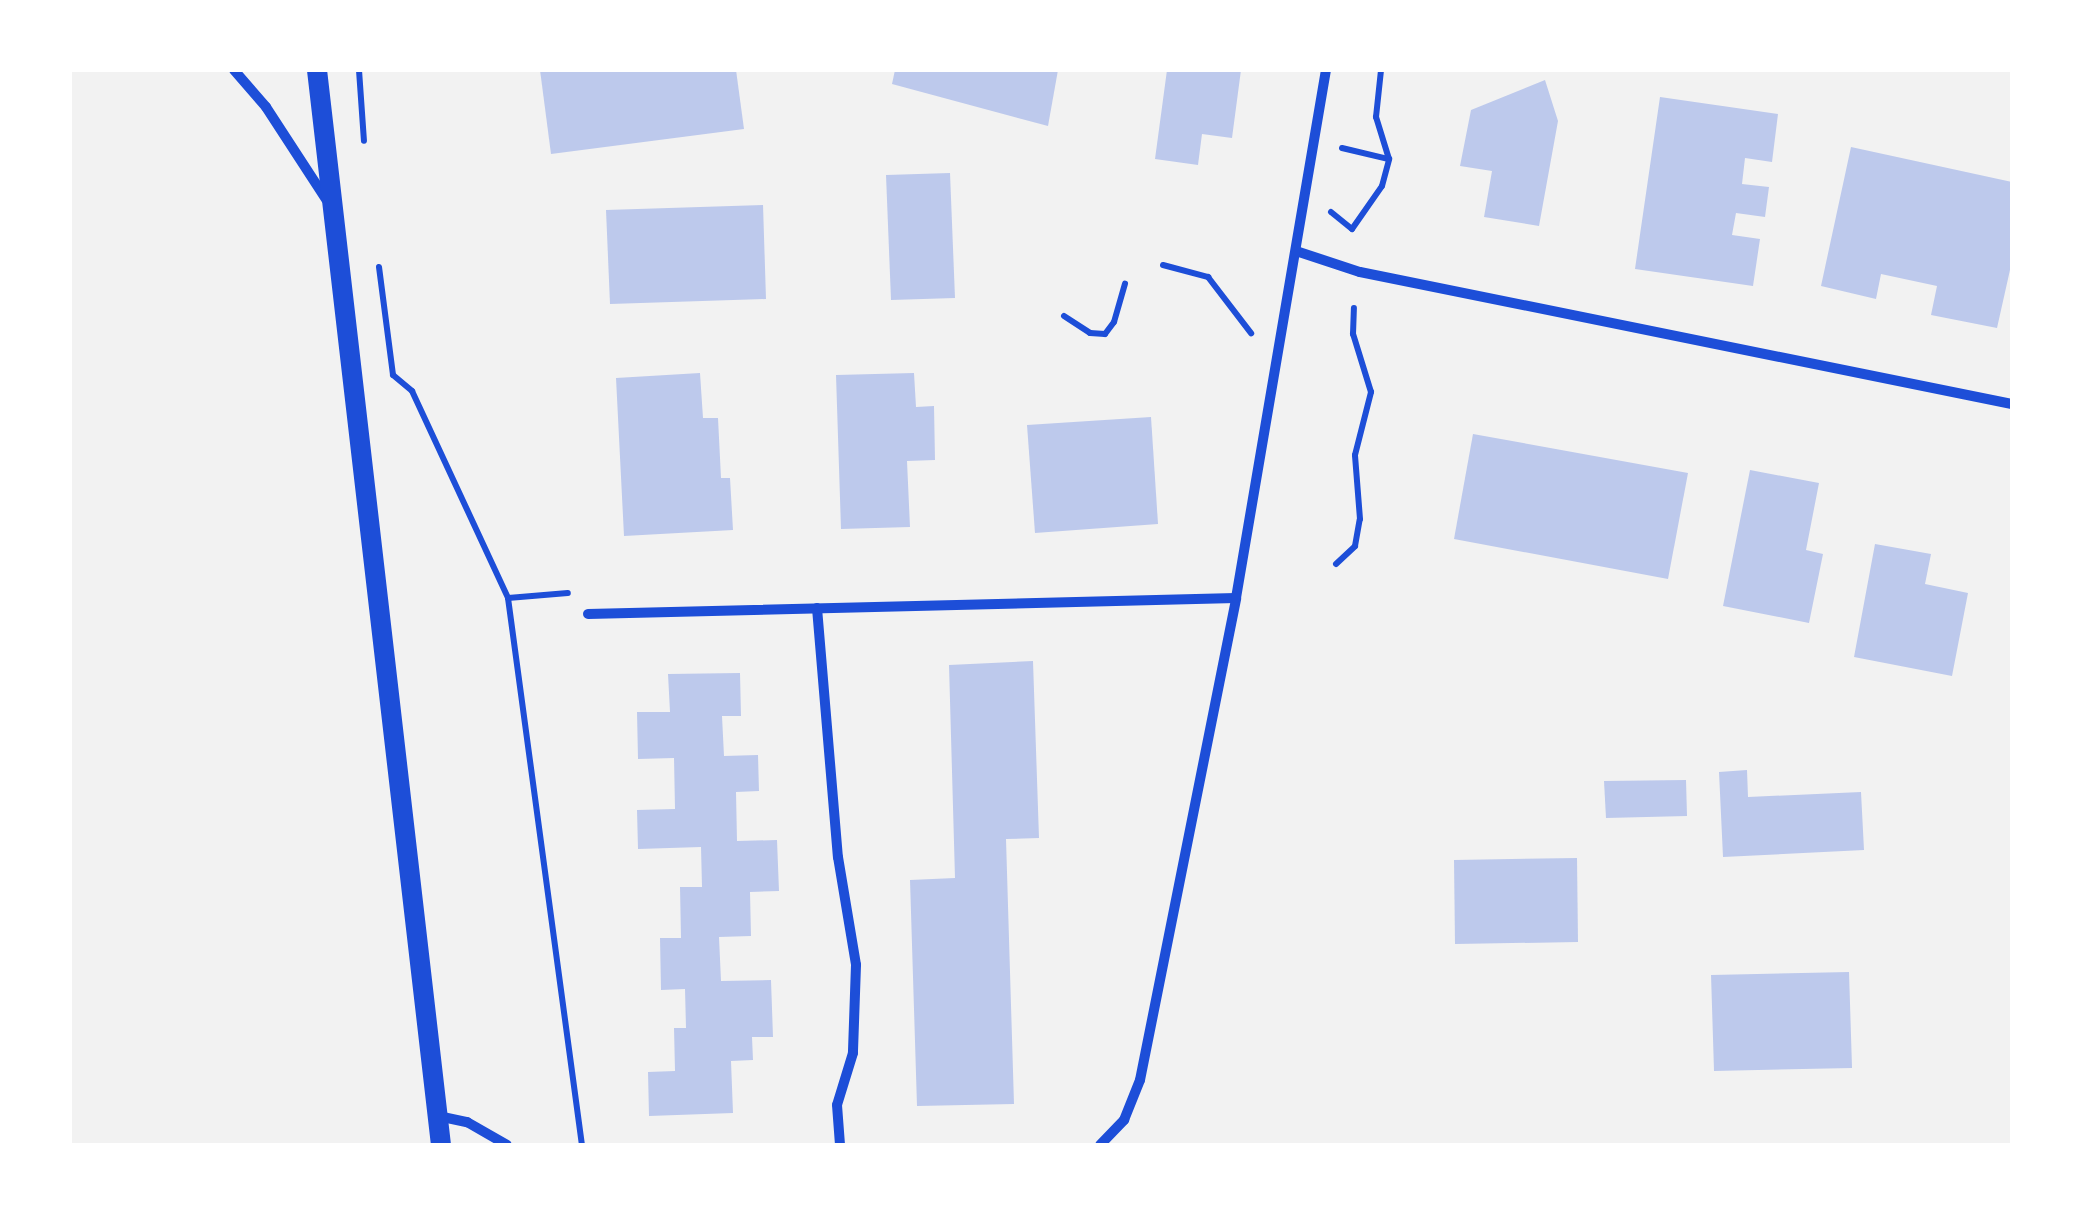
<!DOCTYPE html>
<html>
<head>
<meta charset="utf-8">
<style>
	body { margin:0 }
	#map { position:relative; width:2082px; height:1215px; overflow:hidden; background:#f2f2f2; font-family:"PT Sans Narrow",sans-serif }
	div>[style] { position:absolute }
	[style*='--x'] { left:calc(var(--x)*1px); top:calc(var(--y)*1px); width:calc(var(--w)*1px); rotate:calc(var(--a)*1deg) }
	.building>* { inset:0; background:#bdc9ec }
	.path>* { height:6px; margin:-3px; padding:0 3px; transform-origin:3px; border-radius:3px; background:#1d4ed8 }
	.minor>* { height:10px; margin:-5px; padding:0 5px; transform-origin:5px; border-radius:5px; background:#1d4ed8 }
	.secondary>* { height:20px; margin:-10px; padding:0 10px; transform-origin:10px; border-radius:10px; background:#1d4ed8 }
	span { translate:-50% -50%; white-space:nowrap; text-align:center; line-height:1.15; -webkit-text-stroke:9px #fff; paint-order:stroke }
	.frame { position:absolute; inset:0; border:72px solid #fff; pointer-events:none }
</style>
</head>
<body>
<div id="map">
	<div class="building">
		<i style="clip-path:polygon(540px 70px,736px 70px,744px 129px,551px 154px)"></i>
		<i style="clip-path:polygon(895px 70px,1058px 70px,1048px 126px,892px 84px)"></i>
		<i style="clip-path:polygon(1167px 70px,1241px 70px,1232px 138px,1202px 134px,1198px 165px,1155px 159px)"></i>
		<i style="clip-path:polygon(1545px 80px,1558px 121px,1539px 226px,1484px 217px,1492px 171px,1460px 166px,1471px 110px)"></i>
		<i style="clip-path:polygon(1660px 97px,1778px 114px,1772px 162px,1745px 158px,1742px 184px,1769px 187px,1765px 217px,1736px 213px,1732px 235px,1760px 239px,1753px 286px,1635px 269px)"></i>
		<i style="clip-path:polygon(1851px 147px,2012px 182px,2012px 261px,1997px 328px,1931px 315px,1937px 286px,1881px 274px,1876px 299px,1821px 286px)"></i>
		<i style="clip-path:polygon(950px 173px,955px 298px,891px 300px,886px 175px)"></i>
		<i style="clip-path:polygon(763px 205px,766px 299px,610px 304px,606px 210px)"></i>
		<i style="clip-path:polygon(700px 373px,703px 418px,718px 418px,721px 478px,730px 478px,733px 530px,624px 536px,616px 378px)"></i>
		<i style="clip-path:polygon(914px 373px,916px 407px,934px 406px,935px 460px,907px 461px,910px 527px,841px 529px,836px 375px)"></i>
		<i style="clip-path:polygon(1151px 417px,1158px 524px,1035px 533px,1027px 425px)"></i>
		<i style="clip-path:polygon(1473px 434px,1688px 473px,1668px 579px,1454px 539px)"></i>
		<i style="clip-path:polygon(1750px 470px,1819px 483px,1806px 550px,1823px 554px,1809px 623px,1723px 606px)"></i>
		<i style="clip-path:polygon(1875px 544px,1931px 554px,1925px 584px,1968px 593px,1952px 676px,1854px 657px)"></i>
		<i style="clip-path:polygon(1033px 661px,1039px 838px,1006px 839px,1014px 1104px,917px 1106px,910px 880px,955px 878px,949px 665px)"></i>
		<i style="clip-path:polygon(740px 673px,741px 716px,722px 716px,724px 756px,758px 755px,759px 791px,736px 792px,737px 841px,777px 840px,779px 891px,750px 892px,751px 936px,719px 937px,721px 981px,771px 980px,773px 1037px,752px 1037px,753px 1060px,731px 1061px,733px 1113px,649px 1116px,648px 1072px,675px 1071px,674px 1028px,686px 1028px,685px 989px,661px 990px,660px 938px,681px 938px,680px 887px,702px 887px,701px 847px,638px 849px,637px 810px,675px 809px,674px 758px,638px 759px,637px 712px,670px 712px,668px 674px)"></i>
		<i style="clip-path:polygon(1747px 770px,1748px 797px,1861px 792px,1864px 850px,1723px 857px,1719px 772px)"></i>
		<i style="clip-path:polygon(1686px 780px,1687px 816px,1606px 818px,1604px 781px)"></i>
		<i style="clip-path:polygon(1577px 858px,1578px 942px,1455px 944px,1454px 860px)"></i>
		<i style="clip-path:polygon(1849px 972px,1852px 1068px,1714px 1071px,1711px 975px)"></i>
	</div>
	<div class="path">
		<i style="--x:359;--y:70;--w:71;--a:86"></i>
		<i style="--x:1342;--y:148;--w:47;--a:13.4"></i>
		<i style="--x:1331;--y:212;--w:27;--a:39"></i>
		<i style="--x:1352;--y:229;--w:52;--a:-55.1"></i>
		<i style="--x:1382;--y:186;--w:28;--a:-75"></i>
		<i style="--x:1389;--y:159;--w:44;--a:-107.2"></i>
		<i style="--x:1376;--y:117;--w:47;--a:-83.9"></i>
		<i style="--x:1163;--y:265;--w:47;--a:14.9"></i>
		<i style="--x:1208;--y:277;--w:71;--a:52.5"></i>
		<i style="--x:379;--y:267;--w:109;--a:82.6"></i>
		<i style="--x:393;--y:375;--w:25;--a:40"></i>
		<i style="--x:412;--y:391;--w:228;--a:65.1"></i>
		<i style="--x:508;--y:598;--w:552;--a:82.3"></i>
		<i style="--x:1064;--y:316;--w:31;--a:33"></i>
		<i style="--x:1090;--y:333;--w:15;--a:4"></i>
		<i style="--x:1105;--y:334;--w:15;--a:-53"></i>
		<i style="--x:1114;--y:322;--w:40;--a:-74"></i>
		<i style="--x:1336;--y:564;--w:26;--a:-43"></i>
		<i style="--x:1355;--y:546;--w:27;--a:-80"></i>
		<i style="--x:1360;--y:519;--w:64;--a:-94.5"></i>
		<i style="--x:1355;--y:455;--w:65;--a:-75.7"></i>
		<i style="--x:1371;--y:392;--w:61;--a:-107.2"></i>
		<i style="--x:1353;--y:334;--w:26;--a:-88"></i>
		<i style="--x:508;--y:598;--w:60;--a:-4.8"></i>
	</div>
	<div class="minor">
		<i style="--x:234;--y:70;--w:49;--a:49.1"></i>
		<i style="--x:266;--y:107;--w:110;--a:56.9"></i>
		<i style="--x:1296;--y:251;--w:67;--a:18.2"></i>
		<i style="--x:1360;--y:272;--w:665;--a:11.45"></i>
		<i style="--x:817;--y:608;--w:250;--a:85.2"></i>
		<i style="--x:838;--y:857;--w:109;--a:80.5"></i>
		<i style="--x:856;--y:965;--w:88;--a:92"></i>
		<i style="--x:853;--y:1053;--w:54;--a:107.1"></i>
		<i style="--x:837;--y:1105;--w:40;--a:85.7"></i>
		<i style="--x:588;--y:614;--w:648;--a:-1.41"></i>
		<i style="--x:438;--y:1116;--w:30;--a:12"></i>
		<i style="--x:467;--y:1122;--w:46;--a:29.9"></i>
		<i style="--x:1100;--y:1145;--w:35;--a:-46"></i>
		<i style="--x:1124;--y:1120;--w:43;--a:-68.2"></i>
		<i style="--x:1140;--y:1080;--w:491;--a:-78.7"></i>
		<i style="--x:1236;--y:598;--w:536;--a:-80.33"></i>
	</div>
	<div class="secondary">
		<i style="--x:317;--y:70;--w:1082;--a:83.42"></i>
	</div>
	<div class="frame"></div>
</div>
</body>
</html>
